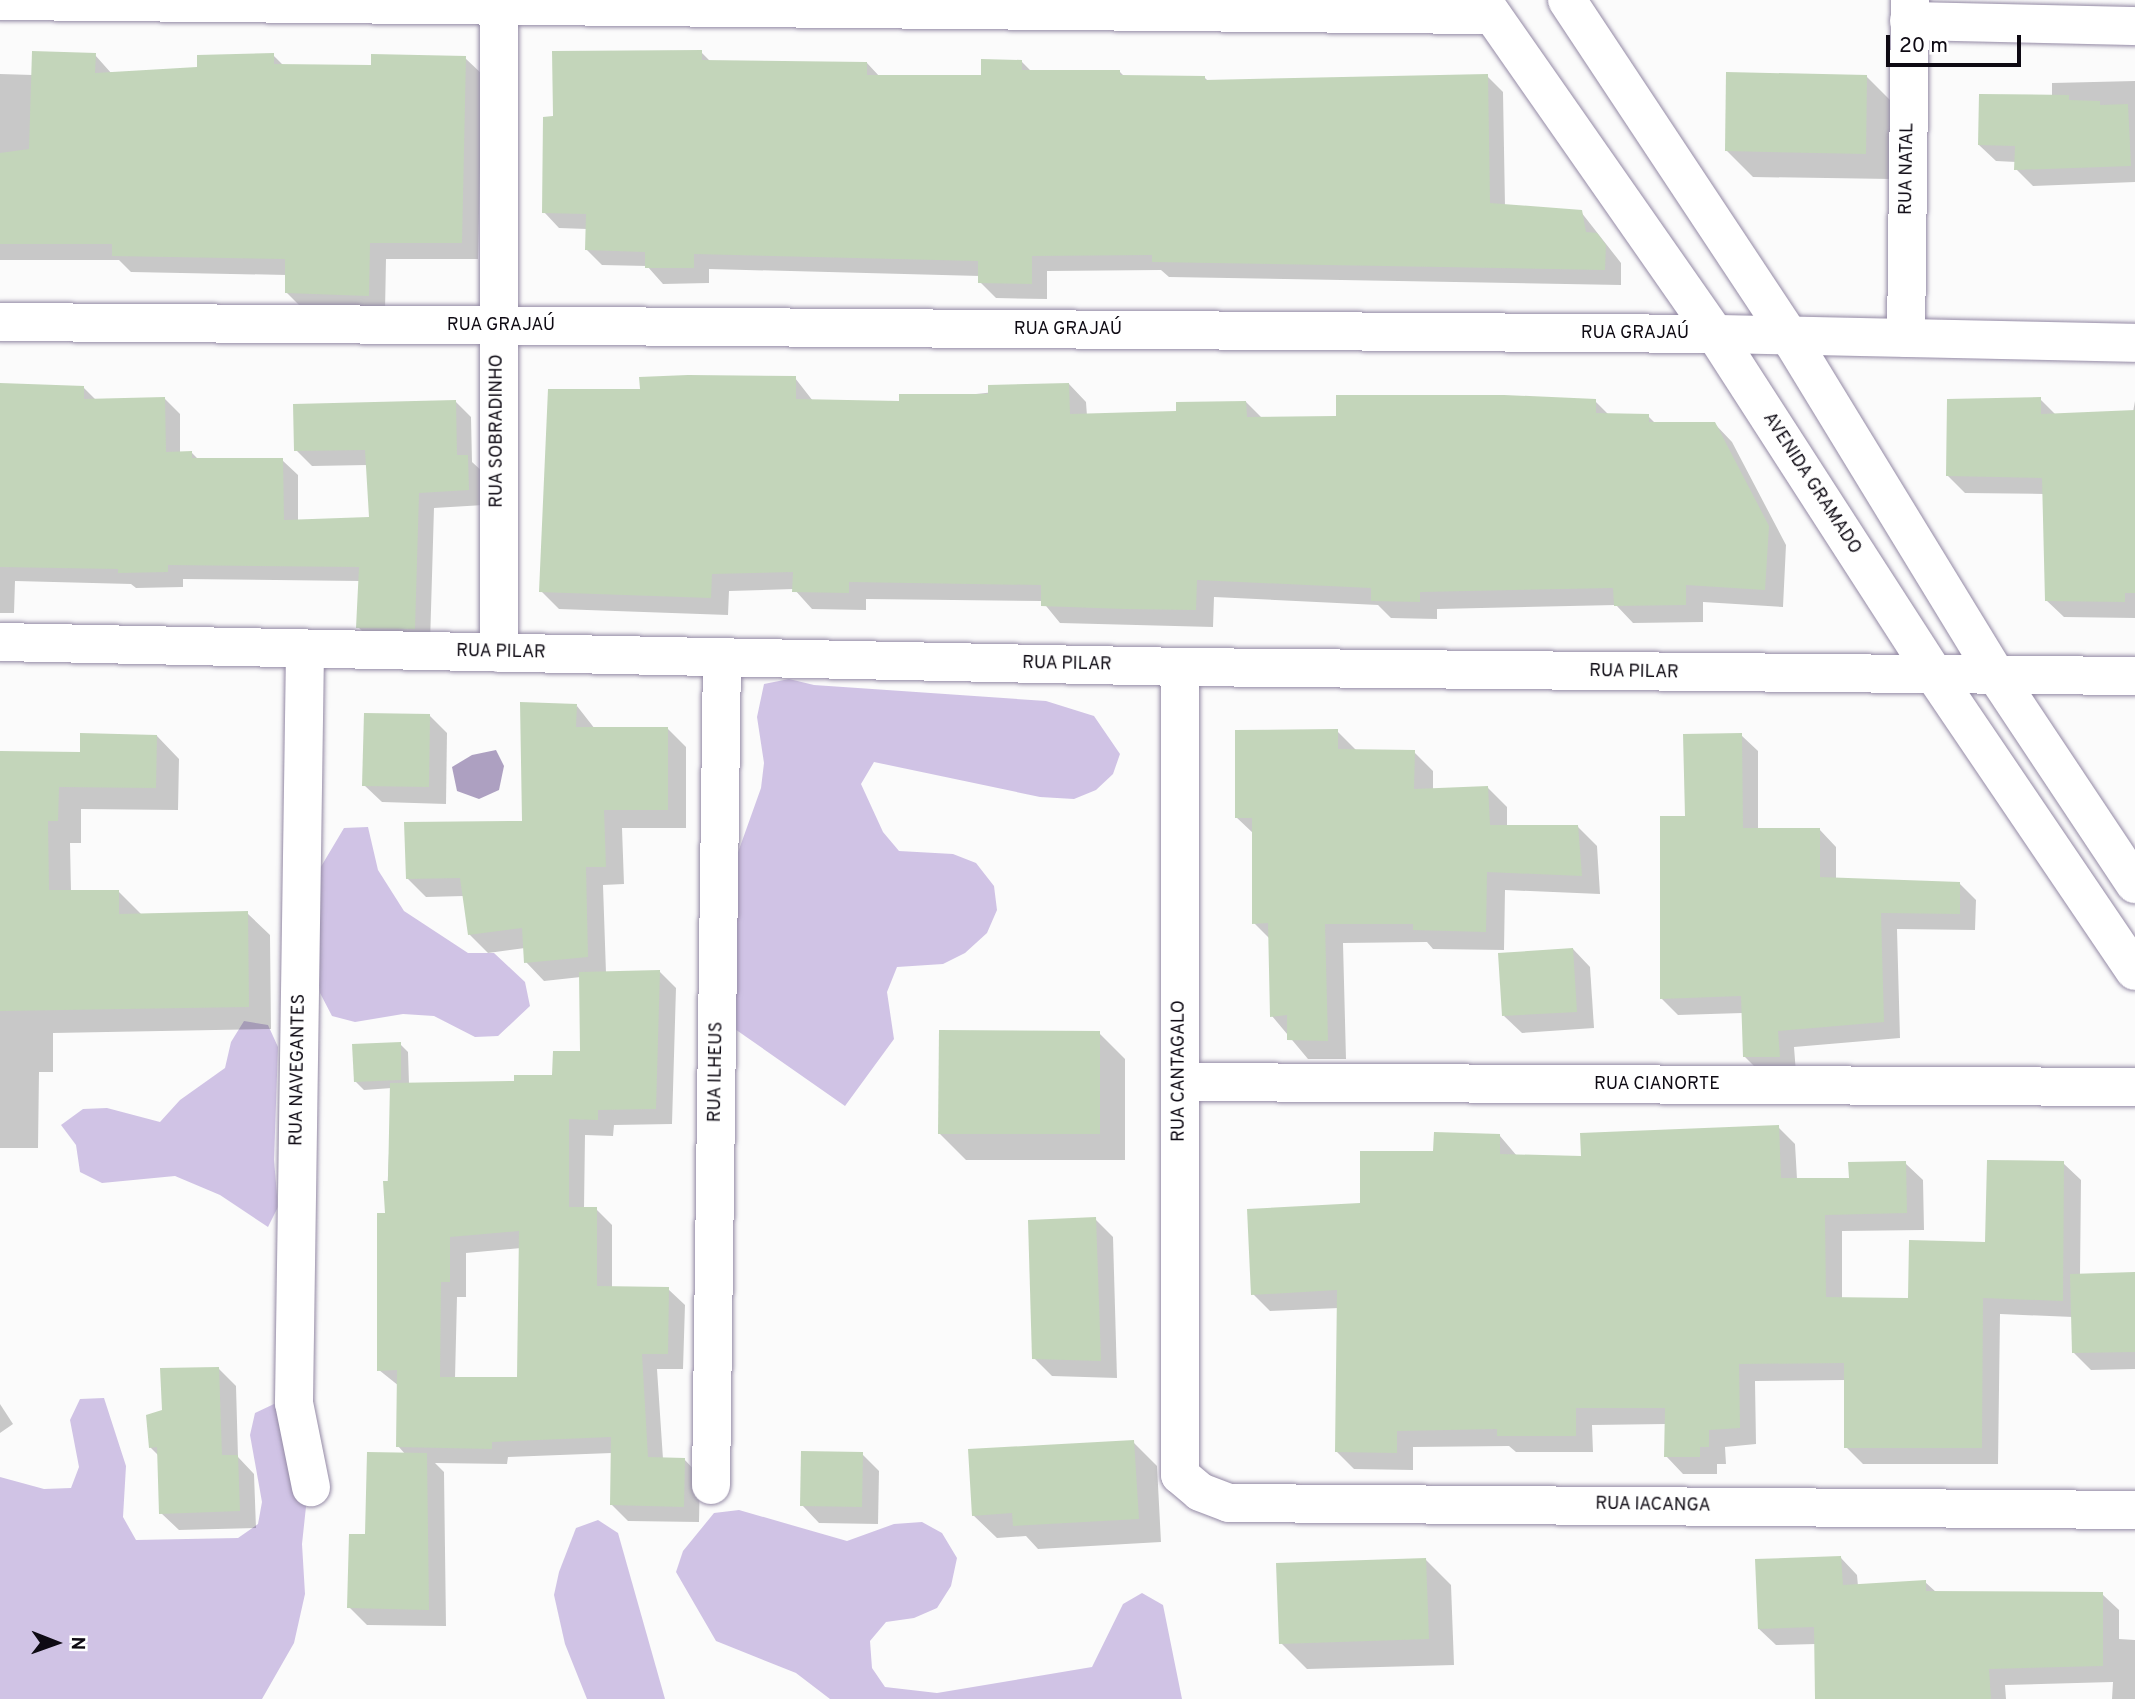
<!DOCTYPE html>
<html>
<head>
<meta charset="utf-8">
<style>
	body { margin:0 }
	#map { position:relative; width:2135px; height:1699px; overflow:hidden; background:#fbfbfb; font-family:Overpass,sans-serif }
	div>[style] { position:absolute }
	[style*='--x'] { left:calc(var(--x)*1px); top:calc(var(--y)*1px); width:calc(var(--w)*1px); rotate:calc(var(--a)*1deg) }
	.forest>* { inset:0; background:#d0c3e5 }
	.water>* { inset:0; background:#ada0c1 }
	.shadow>* { inset:0; background:#0003 }
	.building>* { inset:0; background:#c3d5ba }
	.roads { filter:drop-shadow(0 0 2px #948aa5) drop-shadow(0 0 2px #948aa5) }
	.minor>* { height:38px; margin:-19px; padding:0 19px; transform-origin:19px; border-radius:19px; background:#fff }
	.tertiary>* { height:38px; margin:-19px; padding:0 19px; transform-origin:19px; border-radius:19px; background:#fff }
	span { translate:-50% -50%; white-space:nowrap; text-align:center; line-height:1.15; -webkit-text-stroke:5px #fff; paint-order:stroke }
	.street-label { font-size:18px; color:#0e0a13 }
	.north { position:absolute; left:21px; top:1608px; width:70px; height:70px; -webkit-text-stroke:5px #fff; paint-order:stroke; rotate:91deg; font-size:19px; font-weight:700; line-height:28px; text-align:center; color:#0e0a13 }
	.north::after { content:''; display:block; margin:auto; width:24px; height:32px; background:#0e0a13; clip-path:polygon(50% 0,100% 100%,50% 72%,0 100%) }
	.scale { position:absolute; left:1886px; top:35px; width:135px; height:32px; box-sizing:border-box; border:4px solid #0e0a13; border-top:0; padding-left:9px; font-size:21px; line-height:24px; white-space:nowrap; color:#0e0a13; -webkit-text-stroke:5px #fff; paint-order:stroke }
</style>
</head>
<body>
<div id="map">
	<div class="forest">
		<i style="clip-path:polygon(789px 679px,814px 685px,1046px 701px,1094px 716px,1120px 754px,1113px 774px,1096px 790px,1074px 799px,1040px 797px,874px 762px,861px 784px,883px 832px,899px 851px,953px 854px,976px 863px,994px 886px,997px 910px,987px 933px,965px 953px,943px 964px,897px 967px,887px 992px,894px 1039px,845px 1106px,732px 1027px,731px 872px,761px 788px,764px 763px,757px 717px,764px 684px)"></i>
		<i style="clip-path:polygon(368px 827px,378px 870px,404px 911px,468px 953px,494px 953px,525px 982px,530px 1006px,498px 1036px,475px 1037px,434px 1016px,403px 1014px,355px 1022px,332px 1016px,320px 993px,317px 970px,319px 870px,344px 828px)"></i>
		<i style="clip-path:polygon(244px 1021px,268px 1025px,278px 1047px,274px 1160px,278px 1207px,268px 1227px,220px 1195px,175px 1176px,102px 1183px,80px 1172px,76px 1145px,61px 1125px,83px 1109px,107px 1108px,160px 1122px,180px 1100px,225px 1068px,231px 1042px)"></i>
		<i style="clip-path:polygon(104px 1398px,126px 1466px,123px 1517px,136px 1540px,238px 1538px,258px 1524px,262px 1502px,250px 1435px,255px 1413px,274px 1404px,291px 1419px,308px 1488px,302px 1544px,305px 1594px,294px 1643px,262px 1699px,0 1699px,0 1477px,44px 1489px,71px 1488px,79px 1467px,70px 1420px,80px 1399px)"></i>
		<i style="clip-path:polygon(739px 1510px,847px 1541px,894px 1524px,922px 1522px,942px 1533px,957px 1558px,951px 1586px,937px 1608px,914px 1618px,886px 1622px,870px 1641px,872px 1668px,885px 1687px,937px 1693px,1092px 1667px,1123px 1604px,1142px 1593px,1163px 1605px,1182px 1699px,830px 1699px,796px 1673px,716px 1641px,676px 1572px,683px 1551px,714px 1513px)"></i>
		<i style="clip-path:polygon(598px 1520px,618px 1533px,665px 1699px,587px 1699px,565px 1644px,554px 1595px,559px 1572px,576px 1528px)"></i>
	</div>
	<div class="water">
		<i style="clip-path:polygon(496px 750px,504px 766px,499px 790px,479px 799px,457px 791px,452px 767px,472px 755px)"></i>
	</div>
	<div class="shadow">
		<i style="clip-path:polygon(701px 52px,711px 62px,867px 63px,880px 77px,983px 77px,1022px 62px,1031px 71px,1120px 72px,1125px 77px,1204px 77px,1208px 81px,1487px 76px,1503px 92px,1505px 206px,1581px 212px,1621px 263px,1621px 285px,1169px 277px,1161px 270px,1047px 271px,1047px 299px,996px 298px,980px 282px,980px 276px,709px 269px,709px 283px,663px 284px,647px 266px,602px 265px,586px 249px,587px 229px,559px 228px,544px 212px,555px 118px)"></i>
		<i style="clip-path:polygon(95px 55px,112px 74px,199px 69px,273px 55px,284px 66px,372px 66px,465px 58px,482px 74px,478px 259px,386px 259px,385px 312px,303px 309px,287px 293px,287px 275px,131px 272px,119px 260px,0 260px,0 74px,33px 75px)"></i>
		<i style="clip-path:polygon(1867px 77px,1893px 103px,1891px 179px,1753px 177px,1727px 151px)"></i>
		<i style="clip-path:polygon(2135px 81px,2135px 182px,2033px 186px,2016px 169px,2016px 162px,1996px 161px,1979px 145px,2052px 97px,2052px 83px)"></i>
		<i style="clip-path:polygon(795px 378px,813px 401px,901px 402px,1069px 384px,1086px 402px,1087px 416px,1178px 412px,1246px 402px,1262px 418px,1338px 417px,1595px 401px,1609px 415px,1648px 416px,1656px 424px,1714px 423px,1732px 442px,1786px 545px,1783px 607px,1703px 602px,1703px 622px,1633px 623px,1616px 605px,1437px 609px,1437px 619px,1391px 618px,1378px 605px,1214px 597px,1213px 627px,1060px 623px,1042px 601px,866px 599px,866px 610px,812px 609px,794px 589px,729px 591px,728px 615px,559px 609px,541px 591px,642px 391px)"></i>
		<i style="clip-path:polygon(0 384px,83px 387px,96px 400px,164px 398px,180px 414px,180px 453px,192px 453px,199px 460px,282px 460px,298px 475px,298px 521px,370px 519px,368px 465px,312px 466px,296px 450px,456px 402px,471px 417px,472px 462px,483px 472px,484px 505px,434px 508px,430px 644px,374px 643px,358px 627px,360px 581px,183px 579px,183px 587px,136px 588px,131px 584px,15px 581px,14px 613px,0 613px)"></i>
		<i style="clip-path:polygon(2040px 399px,2056px 415px,2133px 412px,2135px 401px,2135px 618px,2064px 617px,2046px 600px,2044px 494px,1965px 493px,1947px 475px)"></i>
		<i style="clip-path:polygon(evenodd,577px 706px,595px 729px,668px 729px,686px 747px,686px 828px,622px 828px,624px 884px,603px 885px,606px 973px,660px 972px,676px 988px,672px 1124px,614px 1125px,613px 1136px,585px 1135px,584px 1209px,596px 1209px,612px 1225px,612px 1288px,668px 1289px,685px 1305px,683px 1369px,657px 1369px,663px 1459px,684px 1459px,700px 1476px,699px 1522px,628px 1521px,612px 1505px,612px 1453px,508px 1457px,507px 1464px,435px 1463px,444px 1472px,446px 1626px,367px 1625px,349px 1607px,367px 1536px,406px 1455px,398px 1446px,399px 1386px,379px 1370px,392px 1088px,364px 1090px,355px 1081px,400px 1044px,408px 1052px,409px 1084px,516px 1083px,554px 1077px,582px 1053px,581px 977px,544px 981px,526px 962px,525px 948px,488px 953px,469px 934px,464px 896px,426px 897px,407px 878px,523px 822px,577px 706px,521px 1248px,519px 1379px,455px 1379px,457px 1297px,466px 1297px,466px 1253px,521px 1248px)"></i>
		<i style="clip-path:polygon(430px 716px,447px 733px,446px 804px,382px 802px,364px 785px)"></i>
		<i style="clip-path:polygon(1337px 731px,1356px 750px,1414px 752px,1433px 771px,1433px 790px,1488px 788px,1507px 807px,1507px 827px,1578px 827px,1597px 846px,1600px 894px,1505px 890px,1504px 950px,1433px 949px,1427px 942px,1343px 943px,1346px 1059px,1308px 1059px,1272px 1016px,1270px 939px,1254px 923px,1254px 834px,1236px 817px)"></i>
		<i style="clip-path:polygon(1741px 735px,1758px 751px,1758px 830px,1820px 830px,1836px 847px,1836px 879px,1960px 884px,1976px 900px,1975px 930px,1897px 929px,1900px 1038px,1794px 1047px,1796px 1073px,1761px 1073px,1745px 1057px,1743px 1013px,1678px 1015px,1662px 999px,1686px 818px)"></i>
		<i style="clip-path:polygon(157px 736px,179px 759px,178px 810px,81px 809px,81px 843px,70px 843px,71px 892px,118px 891px,141px 914px,247px 913px,270px 935px,271px 1029px,53px 1033px,53px 1072px,39px 1072px,38px 1148px,0 1148px,0 753px,82px 754px)"></i>
		<i style="clip-path:polygon(1573px 949px,1590px 967px,1594px 1028px,1522px 1033px,1504px 1016px)"></i>
		<i style="clip-path:polygon(1099px 1033px,1125px 1059px,1125px 1160px,966px 1160px,940px 1134px)"></i>
		<i style="clip-path:polygon(1778px 1127px,1795px 1144px,1797px 1179px,1850px 1180px,1905px 1163px,1923px 1180px,1924px 1230px,1842px 1231px,1842px 1299px,1909px 1300px,1987px 1244px,2063px 1163px,2081px 1180px,2080px 1275px,2135px 1274px,2135px 1369px,2091px 1370px,2074px 1353px,2073px 1317px,2000px 1314px,1998px 1464px,1863px 1464px,1846px 1447px,1846px 1380px,1755px 1381px,1756px 1444px,1725px 1447px,1726px 1464px,1717px 1464px,1717px 1474px,1683px 1474px,1666px 1456px,1666px 1424px,1592px 1425px,1593px 1452px,1516px 1452px,1509px 1446px,1413px 1447px,1413px 1470px,1354px 1469px,1336px 1451px,1339px 1308px,1270px 1311px,1253px 1294px,1362px 1205px,1435px 1153px,1500px 1136px,1517px 1156px,1583px 1158px)"></i>
		<i style="clip-path:polygon(1095px 1219px,1113px 1237px,1117px 1378px,1052px 1376px,1034px 1358px)"></i>
		<i style="clip-path:polygon(218px 1368px,236px 1386px,238px 1457px,254px 1474px,256px 1528px,179px 1530px,161px 1513px,159px 1456px,150px 1447px)"></i>
		<i style="clip-path:polygon(0 1404px,13px 1424px,0 1433px)"></i>
		<i style="clip-path:polygon(1133px 1442px,1157px 1466px,1161px 1542px,1038px 1549px,1026px 1536px,997px 1538px,973px 1515px)"></i>
		<i style="clip-path:polygon(862px 1454px,879px 1471px,878px 1524px,819px 1523px,802px 1505px)"></i>
		<i style="clip-path:polygon(1841px 1558px,1857px 1575px,1858px 1586px,1925px 1582px,1936px 1592px,2102px 1594px,2119px 1610px,2119px 1639px,2135px 1640px,2135px 1699px,2112px 1699px,2113px 1682px,2005px 1685px,2006px 1699px,1817px 1699px,1816px 1644px,1776px 1645px,1759px 1629px)"></i>
		<i style="clip-path:polygon(1425px 1559px,1451px 1585px,1454px 1665px,1307px 1669px,1281px 1643px)"></i>
	</div>
	<div class="building">
		<i style="clip-path:polygon(702px 50px,702px 60px,867px 62px,867px 75px,981px 75px,981px 59px,1022px 60px,1022px 70px,1120px 70px,1120px 75px,1205px 76px,1205px 80px,1488px 74px,1490px 203px,1582px 210px,1586px 232px,1597px 233px,1606px 245px,1605px 270px,1152px 262px,1152px 255px,1032px 256px,1032px 284px,978px 283px,978px 261px,694px 254px,694px 268px,645px 268px,645px 252px,585px 250px,586px 214px,542px 213px,543px 117px,553px 116px,552px 51px)"></i>
		<i style="clip-path:polygon(32px 51px,96px 53px,95px 73px,197px 67px,197px 55px,274px 53px,274px 64px,371px 65px,371px 54px,466px 56px,462px 243px,370px 243px,369px 296px,285px 293px,285px 259px,112px 256px,112px 244px,0 244px,0 153px,29px 149px)"></i>
		<i style="clip-path:polygon(1726px 72px,1867px 75px,1866px 154px,1725px 151px)"></i>
		<i style="clip-path:polygon(1979px 94px,2069px 95px,2069px 100px,2100px 101px,2100px 105px,2128px 104px,2131px 166px,2014px 170px,2015px 146px,1978px 145px)"></i>
		<i style="clip-path:polygon(688px 375px,796px 376px,796px 399px,899px 401px,899px 394px,988px 394px,988px 385px,1069px 383px,1070px 414px,1176px 411px,1176px 402px,1246px 401px,1247px 417px,1336px 416px,1336px 395px,1504px 395px,1596px 399px,1596px 413px,1649px 414px,1649px 422px,1715px 422px,1769px 526px,1765px 590px,1686px 585px,1686px 605px,1614px 606px,1613px 588px,1420px 592px,1420px 602px,1371px 601px,1371px 588px,1197px 580px,1196px 610px,1124px 609px,1041px 606px,1041px 585px,849px 582px,849px 593px,792px 592px,793px 572px,712px 574px,711px 598px,539px 592px,548px 389px,640px 389px,639px 377px)"></i>
		<i style="clip-path:polygon(0 383px,84px 386px,84px 399px,165px 397px,166px 452px,192px 451px,192px 458px,283px 458px,284px 520px,369px 517px,365px 450px,294px 451px,293px 404px,456px 400px,457px 455px,468px 455px,469px 490px,419px 493px,415px 629px,356px 628px,359px 567px,168px 565px,168px 572px,118px 573px,118px 569px,0 567px)"></i>
		<i style="clip-path:polygon(2041px 397px,2041px 414px,2135px 410px,2135px 593px,2125px 593px,2125px 602px,2045px 601px,2042px 478px,1946px 476px,1947px 399px)"></i>
		<i style="clip-path:polygon(520px 702px,577px 704px,576px 727px,668px 727px,668px 810px,604px 810px,606px 867px,586px 867px,588px 957px,524px 963px,522px 928px,468px 935px,460px 878px,406px 879px,404px 822px,522px 821px)"></i>
		<i style="clip-path:polygon(364px 713px,430px 714px,429px 787px,362px 786px)"></i>
		<i style="clip-path:polygon(1338px 729px,1338px 749px,1415px 750px,1414px 789px,1488px 786px,1490px 825px,1578px 825px,1582px 876px,1487px 872px,1486px 932px,1413px 930px,1413px 924px,1325px 924px,1328px 1041px,1287px 1040px,1287px 1015px,1270px 1017px,1268px 923px,1252px 924px,1252px 818px,1235px 818px,1235px 730px)"></i>
		<i style="clip-path:polygon(80px 733px,157px 735px,156px 788px,59px 787px,58px 821px,48px 821px,49px 890px,119px 890px,119px 914px,248px 911px,249px 1007px,0 1011px,0 751px,80px 752px)"></i>
		<i style="clip-path:polygon(1742px 733px,1743px 828px,1820px 828px,1820px 877px,1960px 882px,1960px 914px,1881px 913px,1884px 1022px,1778px 1031px,1780px 1057px,1743px 1057px,1741px 996px,1660px 999px,1660px 816px,1685px 816px,1683px 734px)"></i>
		<i style="clip-path:polygon(1573px 948px,1577px 1012px,1502px 1016px,1498px 953px)"></i>
		<i style="clip-path:polygon(evenodd,660px 970px,656px 1109px,598px 1110px,598px 1120px,569px 1119px,569px 1207px,597px 1207px,597px 1286px,669px 1287px,668px 1354px,642px 1354px,648px 1457px,685px 1458px,684px 1507px,610px 1505px,611px 1437px,492px 1442px,492px 1449px,396px 1447px,397px 1370px,377px 1371px,377px 1213px,385px 1213px,383px 1181px,388px 1181px,390px 1083px,514px 1081px,514px 1075px,552px 1075px,553px 1051px,580px 1051px,579px 972px,660px 970px,519px 1231px,517px 1377px,440px 1377px,441px 1282px,450px 1282px,450px 1237px,519px 1231px)"></i>
		<i style="clip-path:polygon(939px 1030px,1100px 1031px,1100px 1134px,938px 1134px)"></i>
		<i style="clip-path:polygon(401px 1042px,401px 1080px,354px 1082px,352px 1044px)"></i>
		<i style="clip-path:polygon(1779px 1125px,1781px 1178px,1849px 1178px,1848px 1162px,1906px 1161px,1907px 1213px,1825px 1215px,1826px 1297px,1908px 1298px,1909px 1240px,1985px 1242px,1987px 1160px,2064px 1161px,2063px 1301px,1983px 1298px,1982px 1448px,1844px 1448px,1844px 1363px,1739px 1364px,1740px 1428px,1709px 1430px,1709px 1447px,1700px 1447px,1700px 1457px,1664px 1457px,1665px 1408px,1576px 1408px,1576px 1436px,1497px 1436px,1497px 1429px,1397px 1431px,1397px 1453px,1335px 1452px,1337px 1290px,1251px 1295px,1247px 1209px,1360px 1203px,1360px 1151px,1433px 1151px,1434px 1132px,1500px 1134px,1500px 1154px,1581px 1156px,1580px 1133px)"></i>
		<i style="clip-path:polygon(1096px 1217px,1101px 1361px,1032px 1359px,1028px 1220px)"></i>
		<i style="clip-path:polygon(2135px 1272px,2135px 1352px,2072px 1353px,2070px 1274px)"></i>
		<i style="clip-path:polygon(219px 1367px,222px 1455px,238px 1455px,240px 1511px,159px 1514px,157px 1447px,149px 1448px,146px 1415px,162px 1410px,160px 1368px)"></i>
		<i style="clip-path:polygon(1134px 1440px,1139px 1519px,1013px 1526px,1012px 1513px,972px 1516px,968px 1449px)"></i>
		<i style="clip-path:polygon(801px 1451px,863px 1452px,862px 1507px,800px 1506px)"></i>
		<i style="clip-path:polygon(367px 1452px,427px 1453px,429px 1610px,347px 1608px,349px 1534px,365px 1534px)"></i>
		<i style="clip-path:polygon(1841px 1556px,1843px 1585px,1926px 1580px,1926px 1591px,2103px 1592px,2103px 1666px,1989px 1669px,1991px 1699px,1815px 1699px,1814px 1627px,1758px 1629px,1755px 1559px)"></i>
		<i style="clip-path:polygon(1426px 1558px,1429px 1639px,1279px 1644px,1276px 1563px)"></i>
	</div>
	<div class="roads">
		<div class="minor">
			<i style="--x:0;--y:1;--w:1492;--a:0.54"></i>
			<i style="--x:1909;--y:21;--w:226;--a:1.3"></i>
			<i style="--x:0;--y:322;--w:1715;--a:0.4"></i>
			<i style="--x:1715;--y:334;--w:420;--a:1.2"></i>
			<i style="--x:1906;--y:338;--w:338;--a:-89.3"></i>
			<i style="--x:0;--y:642;--w:1180;--a:1.21"></i>
			<i style="--x:1180;--y:667;--w:955;--a:0.54"></i>
			<i style="--x:305;--y:651;--w:752;--a:90.84"></i>
			<i style="--x:294;--y:1403;--w:86;--a:78.6"></i>
			<i style="--x:499;--y:653;--w:653;--a:-90"></i>
			<i style="--x:1180;--y:667;--w:808;--a:90"></i>
			<i style="--x:1180;--y:1475;--w:26;--a:40"></i>
			<i style="--x:1200;--y:1492;--w:31;--a:21"></i>
			<i style="--x:1229;--y:1503;--w:906;--a:0.44"></i>
			<i style="--x:1180;--y:1082;--w:955;--a:0.3"></i>
			<i style="--x:711;--y:1485;--w:826;--a:-89.24"></i>
		</div>
		<div class="tertiary">
			<i style="--x:1482;--y:0;--w:407;--a:55.1"></i>
			<i style="--x:1715;--y:334;--w:407;--a:57.2"></i>
			<i style="--x:1935;--y:676;--w:356;--a:55.9"></i>
			<i style="--x:1567;--y:0;--w:406;--a:56.5"></i>
			<i style="--x:1791;--y:339;--w:394;--a:58.6"></i>
			<i style="--x:1996;--y:675;--w:251;--a:56.4"></i>
		</div>
	</div>
	<div class="street-label">
		<span style="left:1908px;top:169px;rotate:-89deg">RUA NATAL</span>
		<span style="left:501px;top:326px">RUA GRAJAÚ</span>
		<span style="left:1068px;top:330px">RUA GRAJAÚ</span>
		<span style="left:1635px;top:334px">RUA GRAJAÚ</span>
		<span style="left:498px;top:431px;rotate:-90deg">RUA SOBRADINHO</span>
		<span style="left:1811px;top:484px;rotate:57deg">AVENIDA GRAMADO</span>
		<span style="left:501px;top:653px;rotate:1deg">RUA PILAR</span>
		<span style="left:1067px;top:665px;rotate:1deg">RUA PILAR</span>
		<span style="left:1634px;top:673px;rotate:1deg">RUA PILAR</span>
		<span style="left:299px;top:1070px;rotate:-89deg">RUA NAVEGANTES</span>
		<span style="left:1180px;top:1071px;rotate:-90deg">RUA CANTAGALO</span>
		<span style="left:717px;top:1072px;rotate:-89deg">RUA ILHEUS</span>
		<span style="left:1657px;top:1085px">RUA CIANORTE</span>
		<span style="left:1653px;top:1506px;rotate:1deg">RUA IACANGA</span>
	</div>
	<div class="north">N</div>
	<div class="scale">20 m</div>
</div>
</body>
</html>
